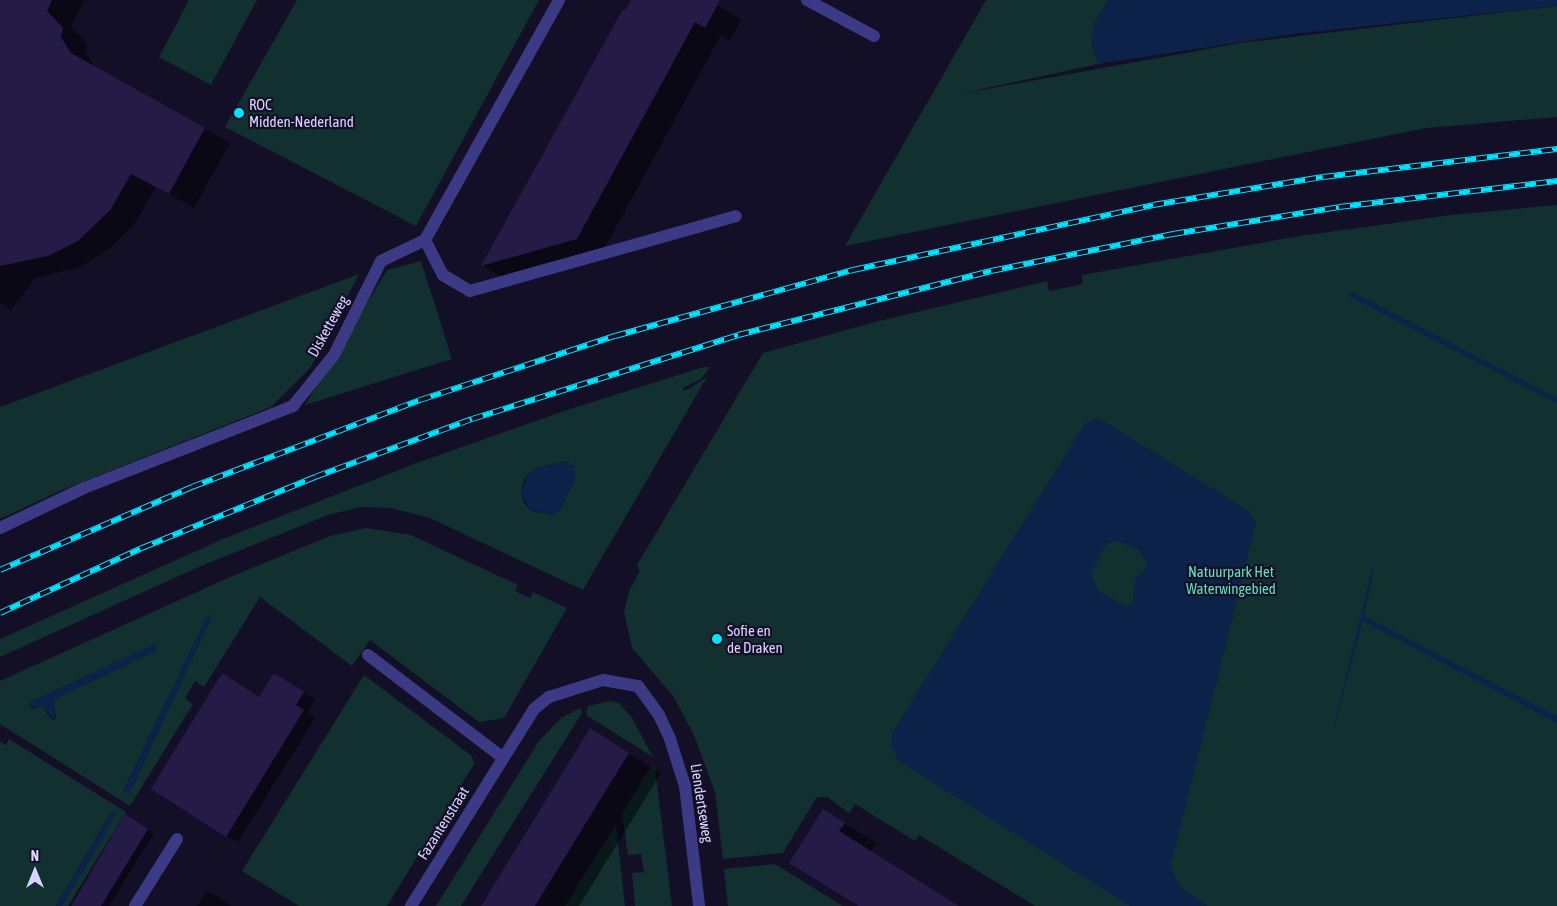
<!DOCTYPE html>
<html>
<head>
<meta charset="utf-8">
<style>
	body { margin:0 }
	#map { position:relative; width:1557px; height:906px; overflow:hidden; background:#130f26; font-family:"Asap Condensed",sans-serif }
	div>[style] { position:absolute }
	[style*='--x'] { left:calc(var(--x)*1px); top:calc(var(--y)*1px); width:calc(var(--w)*1px); rotate:calc(var(--a)*1deg) }
	.green>* { inset:0; background:#12302f }
	.water>* { inset:0; background:#0c2248 }
	.shadow>* { inset:0; background:#0007 }
	.building>* { inset:0; background:#241b47 }
	.service>* { height:12px; margin:-6px; padding:0 6px; transform-origin:6px; border-radius:6px; background:#3d3a85 }
	.minor>* { height:12px; margin:-6px; padding:0 6px; transform-origin:6px; border-radius:6px; background:#3d3a85 }
	.rail>* { height:5.5px; margin-top:-2.75px; transform-origin:0; background:repeating-linear-gradient(90deg,#130f26 0 11px,#00e5ff 0 22px); box-sizing:border-box; border-block:1px solid #00e5ff }
	.dots>* { width:14px; height:14px; translate:-50% -50%; box-sizing:border-box; border:2px solid #130f26; border-radius:50% }
	span { translate:-50% -50%; white-space:nowrap; text-align:center; line-height:1.15; -webkit-text-stroke:4.5px #130f26; paint-order:stroke }
	.poi-label { font-size:15px; color:#d9d4ff }
	.left { translate:0 -50%; text-align:left }
	.street-label { font-size:15px; color:#d9d4ff }
	.park-label { font-size:15px; color:#5fe0c0 }
	.north { position:absolute; left:10px; top:846px; width:50px; height:50px; -webkit-text-stroke:4px #130f26; paint-order:stroke; rotate:0deg; font-size:14px; font-weight:700; line-height:20px; text-align:center; color:#d9d4ff }
	.north::after { content:''; display:block; margin:auto; width:18px; height:22px; background:#d9d4ff; clip-path:polygon(50% 0,100% 100%,50% 72%,0 100%) }
</style>
</head>
<body>
<div id="map">
	<div class="green">
		<i style="clip-path:polygon(189px 0,257px 0,211px 85px,159px 57px)"></i>
		<i style="clip-path:polygon(297px 0,539px 0,416px 226px,225px 127px)"></i>
		<i style="clip-path:polygon(986px 0,1108px 0,1094px 24px,1092px 44px,1098px 64px,959px 94px,1240px 43px,1557px 6px,1557px 117px,1426px 128px,845px 246px)"></i>
		<i style="clip-path:polygon(1557px 205px,1557px 906px,1035px 906px,919px 835px,915px 841px,855px 804px,849px 813px,827px 797px,817px 797px,783px 853px,723px 859px,715px 792px,694px 735px,673px 696px,632px 648px,624px 612px,629px 591px,640px 571px,637px 565px,763px 353px,879px 321px,1047px 281px,1049px 291px,1083px 284px,1082px 275px,1300px 236px,1451px 215px)"></i>
		<i style="clip-path:polygon(421px 261px,452px 359px,305px 405px,387px 270px)"></i>
		<i style="clip-path:polygon(359px 274px,311px 367px,271px 407px,62px 490px,0 519px,0 407px)"></i>
		<i style="clip-path:polygon(evenodd,704px 367px,710px 367px,701px 379px,683px 388px,684px 391px,690px 388px,707px 377px,583px 590px,430px 518px,391px 508px,361px 507px,328px 515px,201px 566px,0 657px,0 639px,223px 539px,414px 464px,564px 411px,704px 367px,566px 461px,575px 467px,575px 479px,561px 509px,539px 513px,530px 510px,524px 503px,521px 490px,525px 478px,539px 467px,566px 461px)"></i>
		<i style="clip-path:polygon(evenodd,366px 528px,411px 535px,518px 585px,515px 591px,530px 598px,533px 592px,567px 608px,504px 718px,479px 722px,370px 640px,352px 666px,260px 597px,204px 687px,195px 681px,185px 698px,193px 704px,130px 806px,0 724px,0 681px,230px 577px,330px 536px,366px 528px,208px 615px,211px 618px,134px 784px,128px 793px,123px 791px,208px 615px,366px 528px,154px 645px,157px 650px,53px 700px,56px 718px,52px 720px,42px 706px,31px 709px,30px 702px,154px 645px)"></i>
		<i style="clip-path:polygon(364px 675px,472px 756px,474px 764px,387px 906px,299px 906px,242px 871px)"></i>
		<i style="clip-path:polygon(610px 701px,619px 703px,632px 718px,653px 757px,586px 715px,588px 706px)"></i>
		<i style="clip-path:polygon(580px 708px,582px 713px,461px 906px,436px 906px,539px 741px,561px 718px)"></i>
		<i style="clip-path:polygon(9px 739px,126px 812px,68px 906px,62px 906px,112px 811px,56px 906px,0 906px,0 742px,6px 745px)"></i>
		<i style="clip-path:polygon(651px 767px,655px 768px,672px 906px,635px 906px,632px 873px,644px 872px,641px 854px,628px 855px,622px 813px)"></i>
		<i style="clip-path:polygon(616px 824px,625px 906px,565px 906px)"></i>
		<i style="clip-path:polygon(775px 864px,843px 906px,728px 906px,724px 869px)"></i>
	</div>
	<div class="water">
		<i style="clip-path:polygon(1108px 0,1557px 0,1557px 6px,1293px 34px,1098px 64px,1092px 44px,1094px 24px)"></i>
		<i style="clip-path:polygon(1353px 292px,1557px 398px,1557px 403px,1350px 297px,1349px 293px)"></i>
		<i style="clip-path:polygon(evenodd,1097px 417px,1249px 511px,1256px 523px,1171px 865px,1178px 885px,1208px 906px,1130px 906px,894px 758px,897px 755px,891px 747px,892px 733px,1085px 423px,1097px 417px,1117px 541px,1138px 549px,1146px 562px,1146px 570px,1138px 575px,1134px 584px,1133px 603px,1127px 607px,1099px 591px,1091px 575px,1102px 551px,1108px 543px,1117px 541px)"></i>
		<i style="clip-path:polygon(566px 461px,575px 467px,575px 479px,561px 509px,552px 515px,530px 510px,521px 493px,527px 475px,539px 467px)"></i>
		<i style="clip-path:polygon(1372px 568px,1374px 571px,1364px 616px,1557px 716px,1557px 723px,1363px 621px,1332px 735px)"></i>
		<i style="clip-path:polygon(208px 614px,211px 618px,135px 782px,128px 794px,123px 791px)"></i>
		<i style="clip-path:polygon(154px 644px,158px 646px,157px 650px,53px 700px,55px 721px,43px 707px,29px 707px,30px 702px)"></i>
		<i style="clip-path:polygon(113px 810px,117px 813px,94px 853px,62px 906px,56px 906px)"></i>
	</div>
	<div class="shadow">
		<i style="clip-path:polygon(0 0,85px 0,71px 26px,87px 44px,86px 52px,95px 68px,230px 143px,194px 208px,156px 187px,135px 223px,113px 246px,80px 267px,35px 278px,11px 310px,0 303px)"></i>
		<i style="clip-path:polygon(632px 0,708px 0,742px 20px,730px 41px,721px 35px,602px 253px,507px 280px,483px 266px,623px 10px,626px 12px)"></i>
		<i style="clip-path:polygon(286px 681px,315px 700px,307px 713px,315px 718px,238px 842px,227px 836px,260px 698px)"></i>
		<i style="clip-path:polygon(590px 730px,661px 773px,579px 906px,482px 906px)"></i>
		<i style="clip-path:polygon(823px 811px,877px 843px,871px 851px,959px 906px,862px 906px)"></i>
		<i style="clip-path:polygon(125px 816px,154px 833px,109px 906px,70px 906px)"></i>
		<i style="clip-path:polygon(207px 891px,218px 897px,232px 906px,197px 906px)"></i>
	</div>
	<div class="building">
		<i style="clip-path:polygon(0 0,52px 0,47px 11px,63px 28px,61px 37px,71px 53px,205px 128px,169px 194px,131px 174px,111px 209px,78px 241px,48px 256px,0 266px)"></i>
		<i style="clip-path:polygon(631px 0,720px 0,705px 28px,695px 22px,577px 239px,481px 266px,623px 9px,625px 10px)"></i>
		<i style="clip-path:polygon(222px 673px,259px 697px,274px 673px,304px 692px,296px 705px,304px 710px,226px 837px,151px 789px)"></i>
		<i style="clip-path:polygon(590px 728px,629px 753px,608px 787px,535px 906px,481px 906px)"></i>
		<i style="clip-path:polygon(823px 809px,845px 823px,839px 831px,959px 906px,859px 906px,789px 863px)"></i>
		<i style="clip-path:polygon(125px 814px,148px 829px,101px 906px,71px 906px)"></i>
	</div>
	<div class="service">
		<i style="--x:807;--y:0;--w:76;--a:28.2"></i>
		<i style="--x:425;--y:240;--w:39;--a:63"></i>
		<i style="--x:443;--y:275;--w:31;--a:31"></i>
		<i style="--x:470;--y:291;--w:276;--a:-15.7"></i>
		<i style="--x:0;--y:528;--w:93;--a:-25.5"></i>
		<i style="--x:84;--y:488;--w:225;--a:-21.4"></i>
		<i style="--x:293;--y:406;--w:65;--a:-51.2"></i>
		<i style="--x:334;--y:355;--w:105;--a:-63.4"></i>
		<i style="--x:135;--y:906;--w:79;--a:-57.9"></i>
	</div>
	<div class="minor">
		<i style="--x:381;--y:261;--w:49;--a:-25.5"></i>
		<i style="--x:425;--y:240;--w:275;--a:-60.8"></i>
		<i style="--x:368;--y:655;--w:170;--a:37.3"></i>
		<i style="--x:411;--y:906;--w:232;--a:-58"></i>
		<i style="--x:534;--y:709;--w:19;--a:-39"></i>
		<i style="--x:549;--y:697;--w:57;--a:-17.5"></i>
		<i style="--x:603;--y:680;--w:36;--a:10"></i>
		<i style="--x:638;--y:686;--w:36;--a:54"></i>
		<i style="--x:659;--y:715;--w:26;--a:65"></i>
		<i style="--x:670;--y:739;--w:49;--a:72.3"></i>
		<i style="--x:685;--y:786;--w:121;--a:83.3"></i>
	</div>
	<div class="rail">
		<i style="--x:0;--y:570;--w:209;--a:-23.4"></i>
		<i style="--x:192;--y:487;--w:244;--a:-20.9"></i>
		<i style="--x:420;--y:400;--w:205;--a:-18.2"></i>
		<i style="--x:615;--y:336;--w:247;--a:-15.5"></i>
		<i style="--x:853;--y:270;--w:307;--a:-12.2"></i>
		<i style="--x:1153;--y:205;--w:172;--a:-9.4"></i>
		<i style="--x:1323;--y:177;--w:236;--a:-6.8"></i>
		<i style="--x:0;--y:613;--w:156;--a:-24.6"></i>
		<i style="--x:142;--y:548;--w:187;--a:-22.3"></i>
		<i style="--x:315;--y:477;--w:167;--a:-20.3"></i>
		<i style="--x:472;--y:419;--w:279;--a:-17.5"></i>
		<i style="--x:738;--y:335;--w:261;--a:-14.2"></i>
		<i style="--x:991;--y:271;--w:186;--a:-11.5"></i>
		<i style="--x:1173;--y:234;--w:168;--a:-9.2"></i>
		<i style="--x:1339;--y:207;--w:220;--a:-6.8"></i>
	</div>
	<div class="dots">
		<i style="left:239px;top:113px;background:#00e5ff"></i>
		<i style="left:717px;top:639px;background:#00e5ff"></i>
	</div>
	<div class="poi-label">
		<span class="left" style="left:249px;top:113px">ROC<br>Midden-Nederland</span>
		<span class="left" style="left:727px;top:639px">Sofie en<br>de Draken</span>
	</div>
	<div class="street-label">
		<span style="left:328px;top:326px;rotate:-61deg">Disketteweg</span>
		<span style="left:702px;top:803px;rotate:81deg">Liendertseweg</span>
		<span style="left:443px;top:823px;rotate:-58deg">Fazantenstraat</span>
	</div>
	<div class="park-label">
		<span style="left:1231px;top:580px">Natuurpark Het<br>Waterwingebied</span>
	</div>
	<div class="north">N</div>
</div>
</body>
</html>
